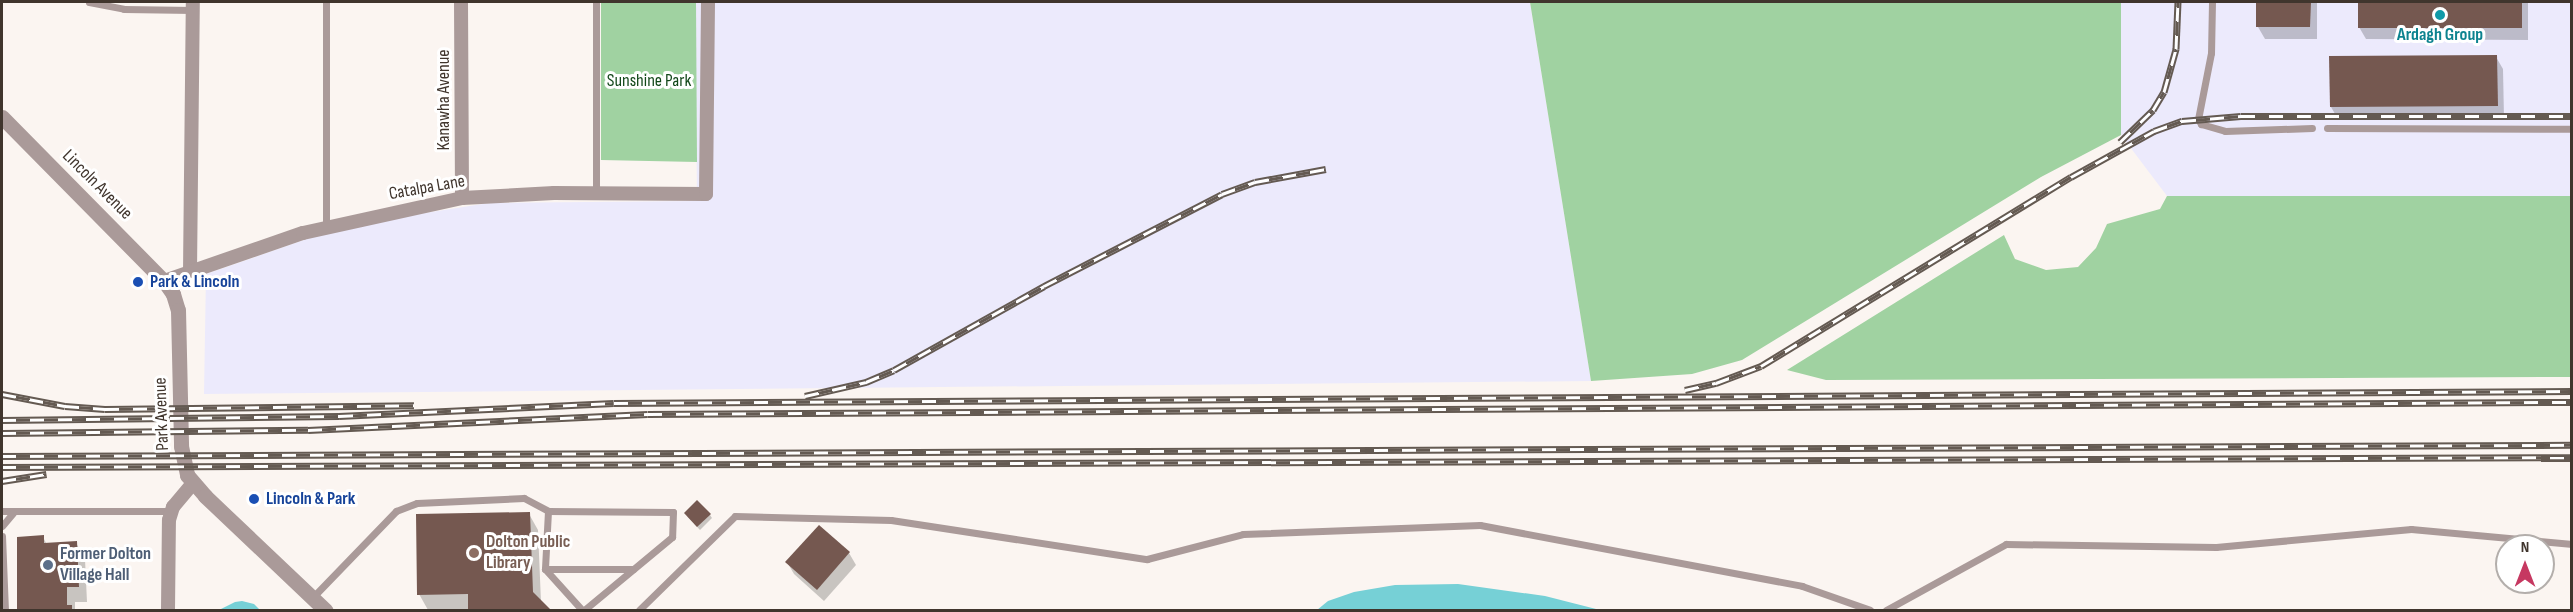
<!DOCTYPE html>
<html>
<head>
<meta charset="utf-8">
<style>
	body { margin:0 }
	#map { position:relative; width:2573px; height:612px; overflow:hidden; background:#fbf5f1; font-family:"Sofia Sans Condensed",sans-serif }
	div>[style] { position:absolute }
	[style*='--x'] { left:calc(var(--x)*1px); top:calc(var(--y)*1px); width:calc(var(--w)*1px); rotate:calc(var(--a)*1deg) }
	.industrial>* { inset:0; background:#eceafc }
	.green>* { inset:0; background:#a0d2a1 }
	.water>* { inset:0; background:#76d0d6 }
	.shadow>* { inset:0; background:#0003 }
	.building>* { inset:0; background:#755850 }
	.service>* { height:7px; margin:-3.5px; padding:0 3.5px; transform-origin:3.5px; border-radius:3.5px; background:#aa9a99 }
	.minor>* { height:14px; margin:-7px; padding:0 7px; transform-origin:7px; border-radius:7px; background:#aa9a99 }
	.tertiary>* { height:15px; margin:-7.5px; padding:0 7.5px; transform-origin:7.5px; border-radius:7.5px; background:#aa9a99 }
	.rail>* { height:7px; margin-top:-3.5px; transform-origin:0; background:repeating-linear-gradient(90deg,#fff 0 14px,#645a52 0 28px); box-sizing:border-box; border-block:2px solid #645a52 }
	.dots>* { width:16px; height:16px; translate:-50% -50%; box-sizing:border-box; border:3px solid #fff; border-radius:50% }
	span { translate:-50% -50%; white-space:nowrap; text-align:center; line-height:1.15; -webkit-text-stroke:6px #fff; paint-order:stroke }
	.culture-label { font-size:18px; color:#0d838f; font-weight:700 }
	.park-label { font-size:18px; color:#13481a }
	.street-label { font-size:18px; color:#40352d }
	.transit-label { font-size:18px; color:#164399; font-weight:700 }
	.left { translate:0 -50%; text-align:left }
	.education-label { font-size:18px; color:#785e54; font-weight:700 }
	.service-label { font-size:18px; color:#4e5e75; font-weight:700 }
	.frame { position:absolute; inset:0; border:3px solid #40352d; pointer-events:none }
	.north { position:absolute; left:2495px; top:534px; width:60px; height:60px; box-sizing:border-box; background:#fff; border:2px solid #b3aeab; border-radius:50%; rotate:0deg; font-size:16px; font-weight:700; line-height:24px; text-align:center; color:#40352d }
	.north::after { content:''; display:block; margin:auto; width:21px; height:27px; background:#c63861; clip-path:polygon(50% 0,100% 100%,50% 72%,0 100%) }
</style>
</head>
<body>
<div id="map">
	<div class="industrial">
		<i style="clip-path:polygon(695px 2px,1530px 2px,1591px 381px,204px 394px,206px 274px,324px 233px,412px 215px,489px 203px,697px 201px)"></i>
		<i style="clip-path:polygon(2121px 2px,2571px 2px,2571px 196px,2167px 196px,2121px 135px)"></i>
	</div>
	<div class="green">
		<i style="clip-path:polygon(601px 2px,696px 2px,697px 162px,601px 160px)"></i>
		<i style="clip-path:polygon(1530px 2px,2121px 2px,2121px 135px,2041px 177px,1742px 360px,1692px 374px,1591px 381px)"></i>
		<i style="clip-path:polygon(2167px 196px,2571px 196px,2571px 377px,1826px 380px,1787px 370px,2004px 235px,2015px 259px,2046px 270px,2078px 267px,2096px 248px,2107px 224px,2160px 209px)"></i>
	</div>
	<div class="water">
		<i style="clip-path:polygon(1458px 584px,1545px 596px,1600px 610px,1317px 610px,1328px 601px,1354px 592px,1395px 585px)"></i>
		<i style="clip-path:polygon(242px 601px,254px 604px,260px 610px,219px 610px,235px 602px)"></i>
	</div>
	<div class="shadow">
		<i style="clip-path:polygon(2258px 2px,2317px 2px,2317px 39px,2265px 39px,2258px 27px)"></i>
		<i style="clip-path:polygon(2359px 2px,2528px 2px,2528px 40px,2366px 39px,2359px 27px)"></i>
		<i style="clip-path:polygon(2496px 57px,2503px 69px,2504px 118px,2338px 119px,2331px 107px)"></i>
		<i style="clip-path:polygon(529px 514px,538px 530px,541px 602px,549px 610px,428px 610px,419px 594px)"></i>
		<i style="clip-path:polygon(710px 515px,712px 518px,700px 530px,688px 517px)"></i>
		<i style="clip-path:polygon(43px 537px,47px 545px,76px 543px,85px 559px,87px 602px,75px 602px,75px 610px,18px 610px,19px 538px)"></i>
		<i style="clip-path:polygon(849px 553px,856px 565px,824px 601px,794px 574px,787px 562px)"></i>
	</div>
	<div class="building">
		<i style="clip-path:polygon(2256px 2px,2311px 2px,2310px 27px,2256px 27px)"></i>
		<i style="clip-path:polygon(2358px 2px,2522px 2px,2522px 28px,2358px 28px)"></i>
		<i style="clip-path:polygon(2497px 55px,2498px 106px,2330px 107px,2329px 56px)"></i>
		<i style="clip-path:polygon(697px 500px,711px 514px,697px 527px,684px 513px)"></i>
		<i style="clip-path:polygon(530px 512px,533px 592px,551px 610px,468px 610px,468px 594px,417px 595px,416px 514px)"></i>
		<i style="clip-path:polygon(819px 525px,850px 552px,817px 590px,785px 562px)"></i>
		<i style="clip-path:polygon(44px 535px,44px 543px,77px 541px,79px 587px,67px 587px,67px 605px,72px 605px,72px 610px,17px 610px,17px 537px)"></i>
	</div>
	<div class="service">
		<i style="--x:89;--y:2;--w:36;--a:11"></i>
		<i style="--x:124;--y:9;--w:69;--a:0.8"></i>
		<i style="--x:326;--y:2;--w:225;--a:90"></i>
		<i style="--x:596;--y:2;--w:191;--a:90"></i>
		<i style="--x:2212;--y:2;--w:51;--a:91.1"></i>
		<i style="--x:2211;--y:53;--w:67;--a:101.1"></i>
		<i style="--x:2198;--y:119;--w:6;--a:59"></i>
		<i style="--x:2201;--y:124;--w:25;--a:16"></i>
		<i style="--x:2225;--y:131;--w:87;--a:-2"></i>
		<i style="--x:2327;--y:128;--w:245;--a:0.2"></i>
		<i style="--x:2;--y:511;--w:170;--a:0"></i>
		<i style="--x:548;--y:511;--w:58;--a:93"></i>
		<i style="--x:545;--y:569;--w:55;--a:47.9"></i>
		<i style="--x:2;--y:526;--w:17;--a:-50"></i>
		<i style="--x:2;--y:536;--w:74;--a:87.7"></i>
		<i style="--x:545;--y:569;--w:88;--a:0"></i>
		<i style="--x:312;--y:598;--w:121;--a:-46"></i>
		<i style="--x:396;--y:511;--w:22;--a:-21"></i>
		<i style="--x:417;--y:503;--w:107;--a:-2.7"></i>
		<i style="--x:524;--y:498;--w:27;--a:28"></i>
		<i style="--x:548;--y:511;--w:125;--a:0.5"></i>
		<i style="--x:673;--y:512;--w:25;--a:92"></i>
		<i style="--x:672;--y:537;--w:114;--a:140.3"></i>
		<i style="--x:639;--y:610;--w:134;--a:-44.4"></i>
		<i style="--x:735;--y:516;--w:156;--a:1.5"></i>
		<i style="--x:891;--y:520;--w:259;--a:8.7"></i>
		<i style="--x:1147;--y:559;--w:99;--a:-14.6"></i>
		<i style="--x:1243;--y:534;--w:237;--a:-2.2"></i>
		<i style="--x:1480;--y:525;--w:328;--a:10.7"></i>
		<i style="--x:1802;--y:586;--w:72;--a:19.4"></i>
		<i style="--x:1886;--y:610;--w:137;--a:-28.8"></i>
		<i style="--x:2006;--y:544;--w:210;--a:0.8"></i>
		<i style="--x:2216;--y:547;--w:196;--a:-5.3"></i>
		<i style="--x:2411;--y:529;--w:162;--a:5.3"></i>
	</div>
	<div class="minor">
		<i style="--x:461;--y:2;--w:196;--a:89.7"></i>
		<i style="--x:190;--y:272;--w:270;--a:-89.4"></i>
		<i style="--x:164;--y:281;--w:147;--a:-19.1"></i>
		<i style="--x:303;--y:233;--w:163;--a:-12.4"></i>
		<i style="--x:462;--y:198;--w:92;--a:-3.1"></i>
		<i style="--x:554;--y:193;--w:152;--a:0.4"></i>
		<i style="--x:706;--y:194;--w:192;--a:-89.4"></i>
		<i style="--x:168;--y:610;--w:90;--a:-89.4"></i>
		<i style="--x:169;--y:520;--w:14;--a:-73"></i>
		<i style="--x:173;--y:507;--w:31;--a:-50"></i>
	</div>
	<div class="tertiary">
		<i style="--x:2;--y:117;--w:231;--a:45.4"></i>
		<i style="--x:164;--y:281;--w:16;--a:55"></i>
		<i style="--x:173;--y:294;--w:17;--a:73"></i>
		<i style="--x:178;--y:310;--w:136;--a:88.7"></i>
		<i style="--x:181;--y:446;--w:30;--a:78"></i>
		<i style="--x:187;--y:475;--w:28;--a:49"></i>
		<i style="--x:205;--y:496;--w:166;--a:43.5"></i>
	</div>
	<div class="rail">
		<i style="--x:2120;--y:142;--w:46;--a:-44.1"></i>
		<i style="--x:2153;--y:110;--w:21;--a:-59"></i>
		<i style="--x:2164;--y:92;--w:45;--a:-74.4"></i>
		<i style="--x:2176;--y:49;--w:47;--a:-87.6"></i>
		<i style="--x:1685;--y:390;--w:32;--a:-13"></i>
		<i style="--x:1716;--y:383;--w:48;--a:-20.7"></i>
		<i style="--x:1761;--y:366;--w:363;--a:-31.4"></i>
		<i style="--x:2071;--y:177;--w:95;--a:-29"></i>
		<i style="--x:2154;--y:131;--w:30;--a:-20"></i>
		<i style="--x:2182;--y:121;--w:59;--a:-4.8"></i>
		<i style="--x:2241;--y:116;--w:331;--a:0"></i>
		<i style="--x:2;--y:394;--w:64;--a:10.8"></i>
		<i style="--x:65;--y:406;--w:40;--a:4.3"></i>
		<i style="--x:105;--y:409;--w:309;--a:-0.7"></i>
		<i style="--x:805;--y:396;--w:63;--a:-12.9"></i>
		<i style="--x:866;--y:382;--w:30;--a:-23"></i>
		<i style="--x:894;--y:370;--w:172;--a:-29.2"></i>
		<i style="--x:1044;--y:286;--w:200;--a:-27.3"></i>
		<i style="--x:1222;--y:194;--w:35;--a:-20"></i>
		<i style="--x:1255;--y:182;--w:72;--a:-10.4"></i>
		<i style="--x:2;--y:420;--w:337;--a:-0.7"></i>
		<i style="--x:339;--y:416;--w:275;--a:-2.7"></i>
		<i style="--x:614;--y:403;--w:1958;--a:-0.35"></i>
		<i style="--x:2;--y:433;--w:306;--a:-0.6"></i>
		<i style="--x:308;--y:430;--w:340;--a:-2.7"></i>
		<i style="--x:648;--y:414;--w:1924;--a:-0.36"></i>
		<i style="--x:2;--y:456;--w:2570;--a:-0.25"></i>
		<i style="--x:2;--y:467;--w:2570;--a:-0.22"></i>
		<i style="--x:2;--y:481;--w:45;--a:-9"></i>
	</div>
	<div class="dots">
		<i style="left:2440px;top:15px;background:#0f9aa8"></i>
		<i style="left:138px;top:282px;background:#1a4fb4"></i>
		<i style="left:254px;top:499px;background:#1a4fb4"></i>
		<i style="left:474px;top:553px;background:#8d6e63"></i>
		<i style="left:48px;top:565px;background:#5c6f8a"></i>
	</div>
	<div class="culture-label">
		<span style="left:2440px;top:35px">Ardagh Group</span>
	</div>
	<div class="park-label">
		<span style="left:649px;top:81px">Sunshine Park</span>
	</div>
	<div class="street-label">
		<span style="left:444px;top:100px;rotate:-90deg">Kanawha Avenue</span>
		<span style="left:97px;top:185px;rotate:45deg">Lincoln Avenue</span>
		<span style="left:427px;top:188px;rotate:-10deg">Catalpa Lane</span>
		<span style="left:162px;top:414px;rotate:-92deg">Park Avenue</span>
	</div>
	<div class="transit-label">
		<span class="left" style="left:150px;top:282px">Park &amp; Lincoln</span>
		<span class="left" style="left:266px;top:499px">Lincoln &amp; Park</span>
	</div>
	<div class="education-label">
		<span class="left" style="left:486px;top:553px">Dolton Public<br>Library</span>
	</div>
	<div class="service-label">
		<span class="left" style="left:60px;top:565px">Former Dolton<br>Village Hall</span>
	</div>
	<div class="frame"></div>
	<div class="north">N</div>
</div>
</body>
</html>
